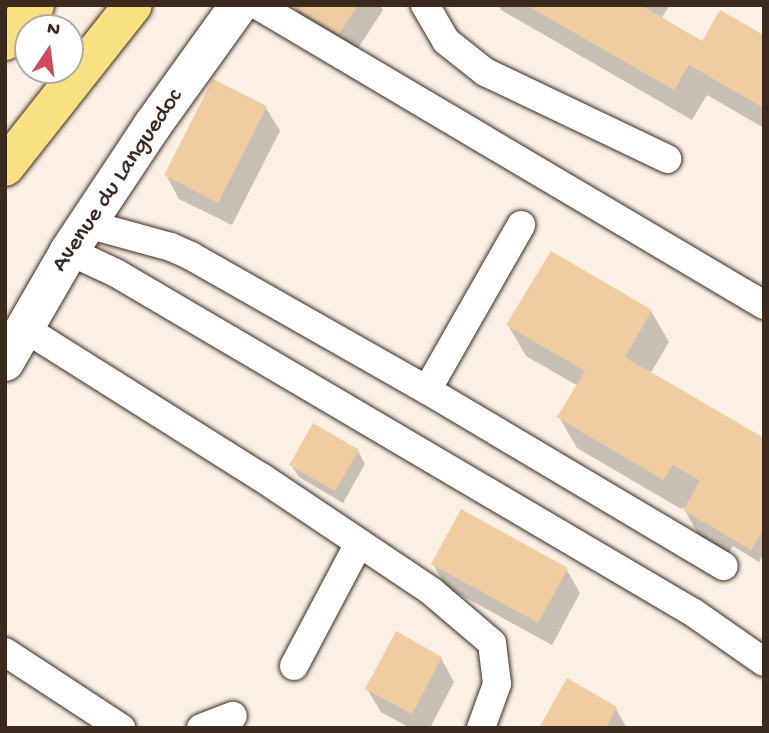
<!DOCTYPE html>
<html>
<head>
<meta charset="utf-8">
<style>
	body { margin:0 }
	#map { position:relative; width:769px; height:733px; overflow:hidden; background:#faf0e3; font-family:"Gochi Hand",sans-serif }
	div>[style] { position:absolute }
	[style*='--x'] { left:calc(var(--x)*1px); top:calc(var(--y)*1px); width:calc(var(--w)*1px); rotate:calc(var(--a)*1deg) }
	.shadow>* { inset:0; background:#0003 }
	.building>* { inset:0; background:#f0cda1 }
	.roads { filter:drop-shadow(0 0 2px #3b2a1e) drop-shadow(0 0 2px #3b2a1e) }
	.service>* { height:28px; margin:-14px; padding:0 14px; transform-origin:14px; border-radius:14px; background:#fff }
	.minor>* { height:38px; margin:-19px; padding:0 19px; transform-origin:19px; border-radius:19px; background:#fff }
	.trunk>* { height:38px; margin:-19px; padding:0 19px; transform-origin:19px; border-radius:19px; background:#f9e181 }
	span { translate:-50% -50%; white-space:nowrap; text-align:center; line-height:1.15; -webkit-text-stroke:5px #fff; paint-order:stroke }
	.street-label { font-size:24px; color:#3b2a1e }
	.frame { position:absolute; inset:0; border:7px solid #3b2a1e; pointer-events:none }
	.north { position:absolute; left:14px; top:14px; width:70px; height:70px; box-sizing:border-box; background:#fff; border:2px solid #b1aaa5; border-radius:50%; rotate:13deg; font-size:19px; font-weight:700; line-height:28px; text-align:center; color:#3b2a1e }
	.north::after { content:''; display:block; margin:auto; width:24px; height:32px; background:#d1495b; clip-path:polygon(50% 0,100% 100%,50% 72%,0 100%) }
</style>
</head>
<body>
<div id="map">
	<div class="shadow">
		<i style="clip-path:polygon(380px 5px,383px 10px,353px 56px,308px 30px,294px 6px)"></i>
		<i style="clip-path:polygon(498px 5px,670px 5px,661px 19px,703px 43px,764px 37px,764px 128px,707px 95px,692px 120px,501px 10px)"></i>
		<i style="clip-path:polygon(266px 108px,280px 131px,232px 225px,179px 199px,166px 175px)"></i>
		<i style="clip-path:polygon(651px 311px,669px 342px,650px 374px,764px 440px,764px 553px,759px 562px,733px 546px,727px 555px,702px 541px,683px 507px,681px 509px,577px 448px,559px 417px,578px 386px,526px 356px,508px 325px)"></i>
		<i style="clip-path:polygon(358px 451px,365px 464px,343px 503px,299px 477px,291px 465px)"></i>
		<i style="clip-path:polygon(433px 564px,566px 569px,580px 593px,552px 645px,446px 587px)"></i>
		<i style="clip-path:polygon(441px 658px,454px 682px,430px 728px,410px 728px,381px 712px,367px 689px)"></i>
		<i style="clip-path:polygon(616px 709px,627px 728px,541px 728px)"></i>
	</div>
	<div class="building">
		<i style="clip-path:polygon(291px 5px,358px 5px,339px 34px)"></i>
		<i style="clip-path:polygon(526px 5px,641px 5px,702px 41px,720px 10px,764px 35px,764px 108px,689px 65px,674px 90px)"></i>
		<i style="clip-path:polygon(213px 79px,267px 106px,218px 203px,164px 175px)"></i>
		<i style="clip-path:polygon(551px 251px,652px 310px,625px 357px,764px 438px,764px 529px,751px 550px,683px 510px,700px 481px,673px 465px,663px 480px,557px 417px,585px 371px,506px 325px)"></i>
		<i style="clip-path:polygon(313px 423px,359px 450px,335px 491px,289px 465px)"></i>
		<i style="clip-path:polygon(461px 509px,568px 568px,538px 623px,431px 564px)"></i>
		<i style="clip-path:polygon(396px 631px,442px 657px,412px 714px,365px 689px)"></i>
		<i style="clip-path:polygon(567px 678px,617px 707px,606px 728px,539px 728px)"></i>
	</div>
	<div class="roads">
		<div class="service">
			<i style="--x:257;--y:5;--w:589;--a:30.61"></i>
			<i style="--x:425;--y:5;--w:42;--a:59.7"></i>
			<i style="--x:446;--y:41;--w:50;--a:38.5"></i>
			<i style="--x:485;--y:72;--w:202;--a:25.5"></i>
			<i style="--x:87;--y:224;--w:87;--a:15.3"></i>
			<i style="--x:171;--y:247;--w:22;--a:24"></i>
			<i style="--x:191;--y:256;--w:271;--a:29.6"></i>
			<i style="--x:427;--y:390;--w:345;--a:30.7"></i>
			<i style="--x:69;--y:251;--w:52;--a:25.1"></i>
			<i style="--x:116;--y:273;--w:671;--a:30.47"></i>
			<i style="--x:694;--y:613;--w:85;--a:35"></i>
			<i style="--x:24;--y:328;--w:280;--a:32.2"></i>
			<i style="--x:261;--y:477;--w:205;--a:33.8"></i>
			<i style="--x:431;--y:591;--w:80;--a:40.4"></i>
			<i style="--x:492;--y:643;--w:41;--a:83"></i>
			<i style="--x:497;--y:684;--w:47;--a:110"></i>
			<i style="--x:427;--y:390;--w:190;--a:-60.3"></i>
			<i style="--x:5;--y:652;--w:139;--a:33.2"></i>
			<i style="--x:294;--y:666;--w:139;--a:-62.1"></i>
			<i style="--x:201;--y:728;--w:34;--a:-21"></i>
		</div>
		<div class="minor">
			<i style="--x:5;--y:362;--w:128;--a:-60"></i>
			<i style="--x:69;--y:251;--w:150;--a:-56.4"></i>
			<i style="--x:152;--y:126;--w:149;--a:-54.3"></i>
		</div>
		<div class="trunk">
			<i style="--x:5;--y:41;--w:47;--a:-50.2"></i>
			<i style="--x:5;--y:167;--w:206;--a:-51.7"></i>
		</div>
	</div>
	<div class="street-label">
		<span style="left:118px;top:181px;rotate:-56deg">Avenue du Languedoc</span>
	</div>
	<div class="frame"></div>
	<div class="north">N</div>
</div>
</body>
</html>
